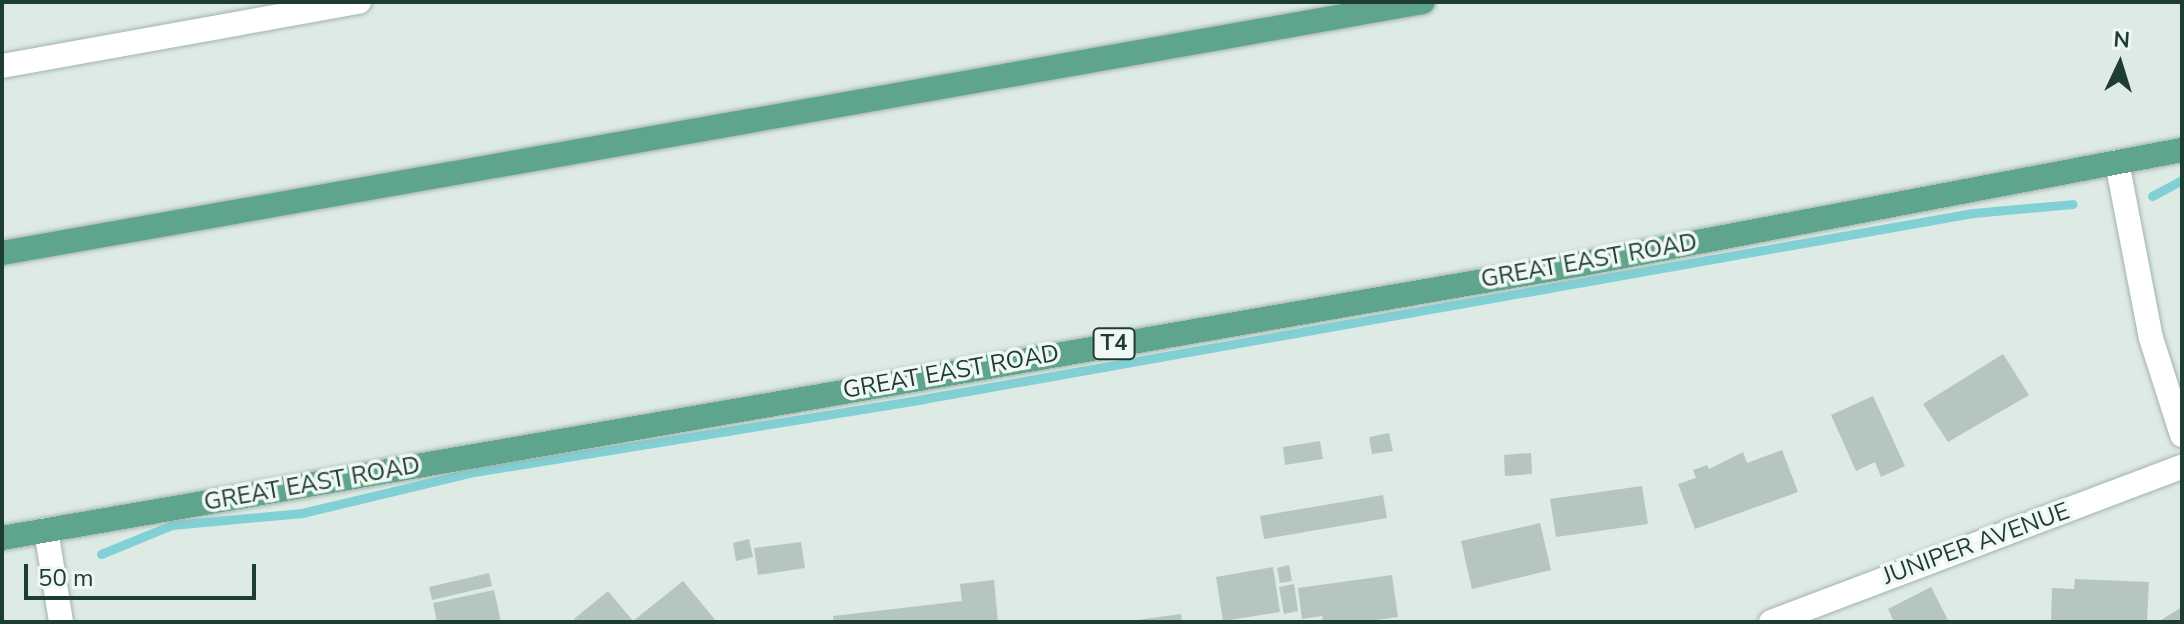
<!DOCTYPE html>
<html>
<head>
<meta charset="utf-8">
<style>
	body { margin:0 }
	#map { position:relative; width:2184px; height:624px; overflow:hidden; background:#deebe5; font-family:"Nunito Sans",sans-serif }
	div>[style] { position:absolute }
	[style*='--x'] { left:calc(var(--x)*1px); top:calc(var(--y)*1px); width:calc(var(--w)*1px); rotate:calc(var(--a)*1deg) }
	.stream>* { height:9px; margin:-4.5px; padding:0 4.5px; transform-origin:4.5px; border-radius:4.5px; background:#81d0d6 }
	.building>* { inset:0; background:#b4c6bd }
	.roads { filter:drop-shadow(0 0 2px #a1b3ac) drop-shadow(0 0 2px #a1b3ac) }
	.minor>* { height:24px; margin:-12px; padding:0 12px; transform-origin:12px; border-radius:12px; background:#fff }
	.secondary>* { height:24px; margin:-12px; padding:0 12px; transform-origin:12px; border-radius:12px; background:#fff }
	.primary>* { height:24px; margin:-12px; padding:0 12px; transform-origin:12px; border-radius:12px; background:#5fa58d }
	span { translate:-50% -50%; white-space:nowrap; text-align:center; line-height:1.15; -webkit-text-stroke:7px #eff8f3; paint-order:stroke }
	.shield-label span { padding:2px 6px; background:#eff8f3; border:2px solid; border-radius:6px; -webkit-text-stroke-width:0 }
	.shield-label { font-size:22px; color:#1e3d32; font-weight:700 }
	.street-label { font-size:24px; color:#1e3d32 }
	.frame { position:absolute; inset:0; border:4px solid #1e3d32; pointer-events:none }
	.north { position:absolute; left:2080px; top:24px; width:80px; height:80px; -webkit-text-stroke:6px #eff8f3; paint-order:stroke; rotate:4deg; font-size:22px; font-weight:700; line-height:32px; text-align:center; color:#1e3d32 }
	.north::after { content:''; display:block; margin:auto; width:28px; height:36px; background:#1e3d32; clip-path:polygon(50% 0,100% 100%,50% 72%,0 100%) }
	.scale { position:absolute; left:24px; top:564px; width:232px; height:36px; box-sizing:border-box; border:4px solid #1e3d32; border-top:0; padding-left:10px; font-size:24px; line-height:28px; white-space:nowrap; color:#1e3d32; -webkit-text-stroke:6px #eff8f3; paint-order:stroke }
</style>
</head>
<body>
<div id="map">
	<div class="stream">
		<i style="--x:2152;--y:196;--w:34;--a:-28"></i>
		<i style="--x:101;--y:554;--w:77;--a:-22.2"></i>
		<i style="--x:172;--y:525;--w:131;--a:-5.3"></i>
		<i style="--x:302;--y:513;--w:177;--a:-13.4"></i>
		<i style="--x:474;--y:472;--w:455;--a:-9.2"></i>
		<i style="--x:923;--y:399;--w:1066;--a:-10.05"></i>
		<i style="--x:1973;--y:213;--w:100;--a:-5.1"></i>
	</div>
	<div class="building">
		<i style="clip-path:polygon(2003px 354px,2029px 395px,1948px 442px,1923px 404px)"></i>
		<i style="clip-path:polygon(1873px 396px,1905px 466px,1881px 477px,1875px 462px,1856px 471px,1831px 415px)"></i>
		<i style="clip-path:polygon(1389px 433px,1393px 451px,1372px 454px,1369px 437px)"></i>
		<i style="clip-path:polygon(1320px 441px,1323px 459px,1285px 465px,1283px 447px)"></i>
		<i style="clip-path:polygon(1782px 450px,1798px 492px,1695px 529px,1678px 484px,1696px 478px,1693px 470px,1707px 465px,1709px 469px,1743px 452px,1747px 463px)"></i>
		<i style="clip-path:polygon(1531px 453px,1532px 474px,1505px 476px,1504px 455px)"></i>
		<i style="clip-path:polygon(1642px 486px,1648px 524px,1556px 537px,1550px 499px)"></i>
		<i style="clip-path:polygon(1383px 495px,1387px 518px,1264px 539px,1260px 516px)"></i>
		<i style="clip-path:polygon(1540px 523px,1551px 570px,1472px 589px,1461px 541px)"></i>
		<i style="clip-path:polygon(749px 539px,753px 557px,736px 561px,733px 543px)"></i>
		<i style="clip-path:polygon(801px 542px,805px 568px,758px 575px,754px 548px)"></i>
		<i style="clip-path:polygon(1289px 565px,1292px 581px,1280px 583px,1277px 568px)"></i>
		<i style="clip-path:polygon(1273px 567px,1280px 612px,1223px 621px,1216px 577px)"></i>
		<i style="clip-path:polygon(489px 573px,492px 586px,432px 600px,429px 587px)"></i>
		<i style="clip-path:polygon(1392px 575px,1398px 617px,1363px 622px,1323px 622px,1322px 616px,1302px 619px,1298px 588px)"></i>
		<i style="clip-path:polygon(2075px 579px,2149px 582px,2147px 622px,2051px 622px,2052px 588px,2074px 589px)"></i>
		<i style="clip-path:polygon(994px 580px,998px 622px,834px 622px,833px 616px,962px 601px,960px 584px)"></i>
		<i style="clip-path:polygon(683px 581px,717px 622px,577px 622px,574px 619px,608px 591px,633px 621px)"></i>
		<i style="clip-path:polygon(1294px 584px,1298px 611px,1284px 614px,1279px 587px)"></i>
		<i style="clip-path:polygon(1931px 587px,1949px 622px,1894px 622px,1888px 609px)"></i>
		<i style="clip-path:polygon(494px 590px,501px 622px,437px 622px,433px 603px)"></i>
		<i style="clip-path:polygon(2182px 607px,2182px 622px,2162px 622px,2161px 620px)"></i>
		<i style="clip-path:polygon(1181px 614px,1182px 622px,1138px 622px,1137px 620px)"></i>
	</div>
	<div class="roads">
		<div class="minor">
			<i style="--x:2;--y:66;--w:363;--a:-10.2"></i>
			<i style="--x:2117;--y:162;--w:179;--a:79.1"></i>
			<i style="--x:2151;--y:338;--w:102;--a:72.3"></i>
			<i style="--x:1771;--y:622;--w:439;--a:-20.7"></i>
		</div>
		<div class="secondary">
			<i style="--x:46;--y:530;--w:93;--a:80.7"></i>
		</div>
		<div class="primary">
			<i style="--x:2;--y:253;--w:1443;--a:-10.02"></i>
			<i style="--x:2;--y:538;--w:1604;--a:-9.84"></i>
			<i style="--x:1582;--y:264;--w:611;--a:-10.76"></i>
		</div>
	</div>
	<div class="shield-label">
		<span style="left:1114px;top:344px">T4</span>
	</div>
	<div class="street-label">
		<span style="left:1589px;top:261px;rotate:-10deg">GREAT EAST ROAD</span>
		<span style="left:951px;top:372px;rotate:-10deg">GREAT EAST ROAD</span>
		<span style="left:312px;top:484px;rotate:-10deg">GREAT EAST ROAD</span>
		<span style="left:1976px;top:544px;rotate:-20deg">JUNIPER AVENUE</span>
	</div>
	<div class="frame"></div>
	<div class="north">N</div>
	<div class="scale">50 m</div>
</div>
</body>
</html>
